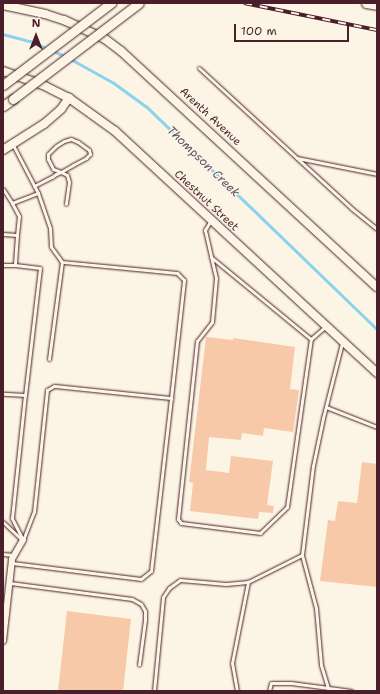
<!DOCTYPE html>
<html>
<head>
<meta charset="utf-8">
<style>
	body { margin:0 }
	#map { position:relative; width:380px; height:694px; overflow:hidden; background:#fcf5e5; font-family:"Shantell Sans",sans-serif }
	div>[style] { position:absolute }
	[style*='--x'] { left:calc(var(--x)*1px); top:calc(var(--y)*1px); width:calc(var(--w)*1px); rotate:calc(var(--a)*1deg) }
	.stream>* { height:2.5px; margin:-1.25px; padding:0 1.25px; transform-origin:1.25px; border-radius:1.25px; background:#8bd2ed }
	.building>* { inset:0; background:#f8c9a8 }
	.roads { filter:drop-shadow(0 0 1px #4a1f2b) drop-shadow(0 0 1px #4a1f2b) }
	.lane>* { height:3px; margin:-1.5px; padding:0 1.5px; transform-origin:1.5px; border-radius:1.5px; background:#fcf5e5 }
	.street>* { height:6px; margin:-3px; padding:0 3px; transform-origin:3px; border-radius:3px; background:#fcf5e5 }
	.secondary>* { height:8px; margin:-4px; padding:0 4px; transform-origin:4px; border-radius:4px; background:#fcf5e5 }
	.primary>* { height:9px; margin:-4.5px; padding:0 4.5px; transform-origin:4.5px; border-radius:4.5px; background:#fcf5e5 }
	.rail>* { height:4px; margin-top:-2px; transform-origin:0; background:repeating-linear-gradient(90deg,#fcf5e5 0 8px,#4a1f2b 0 16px); box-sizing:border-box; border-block:1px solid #4a1f2b }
	.bridges { filter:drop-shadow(0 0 1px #4a1f2b) drop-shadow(0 0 1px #4a1f2b) }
	.primary-bridge>* { height:9px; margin:-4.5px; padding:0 4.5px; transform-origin:4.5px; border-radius:4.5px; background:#fcf5e5 }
	span { translate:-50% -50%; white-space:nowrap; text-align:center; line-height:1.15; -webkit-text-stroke:3px #fcf5e5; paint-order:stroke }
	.street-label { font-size:11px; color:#4a1f2b }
	.water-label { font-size:12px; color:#5e5565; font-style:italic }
	.frame { position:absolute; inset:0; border:4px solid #4a1f2b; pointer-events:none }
	.north { position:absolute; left:16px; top:16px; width:40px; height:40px; -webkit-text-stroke:3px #fcf5e5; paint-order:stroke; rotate:0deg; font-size:11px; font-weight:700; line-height:16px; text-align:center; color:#4a1f2b }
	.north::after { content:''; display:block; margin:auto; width:14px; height:18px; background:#4a1f2b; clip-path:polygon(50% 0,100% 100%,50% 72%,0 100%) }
	.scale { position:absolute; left:234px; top:24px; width:115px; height:18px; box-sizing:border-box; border:2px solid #4a1f2b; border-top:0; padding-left:5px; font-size:12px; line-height:14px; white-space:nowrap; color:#4a1f2b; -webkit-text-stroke:3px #fcf5e5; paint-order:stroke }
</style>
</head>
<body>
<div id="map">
	<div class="stream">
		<i style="--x:3;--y:34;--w:28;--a:15"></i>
		<i style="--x:30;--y:41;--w:20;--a:24"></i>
		<i style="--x:53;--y:51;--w:13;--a:23"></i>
		<i style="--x:69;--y:58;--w:51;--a:29.1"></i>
		<i style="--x:114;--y:83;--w:39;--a:36"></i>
		<i style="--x:146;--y:106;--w:321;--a:44"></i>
	</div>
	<div class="building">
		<i style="clip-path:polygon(206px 337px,233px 340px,233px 338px,295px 347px,290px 389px,299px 390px,293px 432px,264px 428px,263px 436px,242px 433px,241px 440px,209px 437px,206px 470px,229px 473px,231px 456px,273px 461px,267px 505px,274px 506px,273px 513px,259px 512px,258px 519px,190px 511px,193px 483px,189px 482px)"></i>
		<i style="clip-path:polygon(362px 462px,377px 464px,377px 587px,320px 581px,328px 520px,335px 521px,338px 501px,357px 503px)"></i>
		<i style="clip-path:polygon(67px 611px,131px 619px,123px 691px,58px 691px)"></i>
	</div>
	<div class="roads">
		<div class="lane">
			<i style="--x:199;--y:68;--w:207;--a:42.6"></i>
			<i style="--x:351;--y:208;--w:33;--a:39"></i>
			<i style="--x:297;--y:158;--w:82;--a:11.3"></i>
			<i style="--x:34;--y:186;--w:20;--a:-27"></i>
			<i style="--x:52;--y:177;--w:5;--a:-37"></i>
			<i style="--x:56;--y:174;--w:5;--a:-22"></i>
			<i style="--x:61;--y:172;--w:14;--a:-30"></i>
			<i style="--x:73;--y:165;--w:15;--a:-28"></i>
			<i style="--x:86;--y:158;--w:6;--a:-45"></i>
			<i style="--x:90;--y:154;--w:4;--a:-104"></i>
			<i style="--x:89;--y:150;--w:14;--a:-144"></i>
			<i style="--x:78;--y:142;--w:8;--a:-157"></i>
			<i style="--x:71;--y:139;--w:7;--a:164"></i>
			<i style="--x:64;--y:141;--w:9;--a:148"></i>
			<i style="--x:56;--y:146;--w:11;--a:135"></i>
			<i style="--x:48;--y:154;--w:5;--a:90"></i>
			<i style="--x:48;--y:159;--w:11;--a:63"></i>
			<i style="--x:53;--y:169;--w:9;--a:21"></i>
			<i style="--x:61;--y:172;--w:7;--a:27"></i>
			<i style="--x:67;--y:175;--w:7;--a:74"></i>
			<i style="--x:69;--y:182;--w:22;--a:98"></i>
			<i style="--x:3;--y:189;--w:17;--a:57"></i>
			<i style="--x:12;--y:203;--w:28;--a:-21"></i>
			<i style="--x:38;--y:193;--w:54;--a:-117.5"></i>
			<i style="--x:12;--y:203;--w:15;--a:62"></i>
			<i style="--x:19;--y:216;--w:19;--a:96"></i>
			<i style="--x:211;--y:220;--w:12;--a:121"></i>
			<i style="--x:205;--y:230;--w:49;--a:77.1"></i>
			<i style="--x:216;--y:278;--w:44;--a:95.2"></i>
			<i style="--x:212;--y:322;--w:24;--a:128"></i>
			<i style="--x:197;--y:341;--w:179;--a:96.1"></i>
			<i style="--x:178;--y:519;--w:5;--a:53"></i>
			<i style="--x:181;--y:523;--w:80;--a:7.2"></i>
			<i style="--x:260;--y:533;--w:37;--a:-44"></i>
			<i style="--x:287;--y:507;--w:170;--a:-81.9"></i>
			<i style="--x:311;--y:339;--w:20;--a:-41"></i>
			<i style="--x:3;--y:234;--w:14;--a:4"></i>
			<i style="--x:17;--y:235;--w:30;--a:94"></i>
			<i style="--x:15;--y:265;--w:25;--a:7"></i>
			<i style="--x:40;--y:268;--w:128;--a:96.7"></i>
			<i style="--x:25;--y:395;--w:22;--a:-177"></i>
			<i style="--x:211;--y:257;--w:129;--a:39.4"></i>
			<i style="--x:3;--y:265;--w:12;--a:0"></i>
			<i style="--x:49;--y:359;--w:98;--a:-82.4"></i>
			<i style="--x:326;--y:407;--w:55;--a:21.4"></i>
			<i style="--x:3;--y:522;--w:25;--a:43"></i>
			<i style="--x:23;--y:540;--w:30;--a:-69"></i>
			<i style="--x:34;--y:512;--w:123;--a:-83.9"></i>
			<i style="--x:47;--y:390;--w:8;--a:-30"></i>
			<i style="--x:54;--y:386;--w:118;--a:5.9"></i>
			<i style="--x:171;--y:398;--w:119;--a:-83.7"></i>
			<i style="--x:184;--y:280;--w:10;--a:-135"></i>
			<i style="--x:177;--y:273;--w:116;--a:-174.5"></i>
			<i style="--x:62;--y:262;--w:19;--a:-126"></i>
			<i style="--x:51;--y:247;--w:19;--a:-93"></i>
			<i style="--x:50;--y:228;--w:37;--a:-109"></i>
			<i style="--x:23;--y:540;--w:25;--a:-117"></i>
			<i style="--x:12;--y:518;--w:124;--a:-84"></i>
			<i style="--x:3;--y:554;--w:10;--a:6"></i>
			<i style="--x:12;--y:563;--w:130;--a:7.1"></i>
			<i style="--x:141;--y:579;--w:13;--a:-39"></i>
			<i style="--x:151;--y:571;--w:174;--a:-83.4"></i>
			<i style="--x:10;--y:583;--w:123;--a:7.5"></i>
			<i style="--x:132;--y:599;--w:10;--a:29"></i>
			<i style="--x:141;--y:604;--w:8;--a:60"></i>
			<i style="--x:145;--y:611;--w:9;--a:90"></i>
			<i style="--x:145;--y:620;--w:45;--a:97.6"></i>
			<i style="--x:328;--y:688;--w:24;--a:-107"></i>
			<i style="--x:321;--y:665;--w:57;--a:-95"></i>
			<i style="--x:316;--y:608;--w:55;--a:-104.8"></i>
			<i style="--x:302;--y:555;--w:90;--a:-83"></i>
			<i style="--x:313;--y:466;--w:49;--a:-78.2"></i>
			<i style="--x:323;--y:418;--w:77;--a:-75.8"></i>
			<i style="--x:154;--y:691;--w:94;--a:-84.5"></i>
			<i style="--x:163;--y:597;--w:11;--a:-56"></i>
			<i style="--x:169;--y:588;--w:14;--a:-36"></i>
			<i style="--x:180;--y:580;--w:46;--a:5"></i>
			<i style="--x:226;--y:584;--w:22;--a:-5"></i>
			<i style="--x:237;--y:691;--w:28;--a:-100"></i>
			<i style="--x:232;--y:663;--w:83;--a:-78.8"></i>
			<i style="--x:248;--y:582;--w:60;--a:-26.6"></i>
			<i style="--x:269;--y:691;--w:8;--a:-76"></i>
			<i style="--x:271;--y:683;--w:20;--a:0"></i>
			<i style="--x:291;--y:683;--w:61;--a:7.6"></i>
		</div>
		<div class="street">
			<i style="--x:3;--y:641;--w:82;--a:-83.7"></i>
			<i style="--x:12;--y:559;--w:22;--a:-60"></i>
		</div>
		<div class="secondary">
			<i style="--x:3;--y:5;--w:43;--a:12.1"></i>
			<i style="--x:45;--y:14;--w:20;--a:18"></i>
			<i style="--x:64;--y:20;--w:45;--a:24.9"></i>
			<i style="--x:105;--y:39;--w:20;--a:37"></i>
			<i style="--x:121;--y:51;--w:348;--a:42.7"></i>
			<i style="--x:3;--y:71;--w:42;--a:19.3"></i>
			<i style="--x:43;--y:85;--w:29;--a:27"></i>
			<i style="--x:69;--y:98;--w:57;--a:35.7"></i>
			<i style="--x:115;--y:131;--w:357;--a:42.7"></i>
			<i style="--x:3;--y:150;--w:49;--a:-32.4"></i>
			<i style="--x:44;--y:124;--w:23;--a:-41"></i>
			<i style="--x:61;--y:109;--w:14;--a:-54"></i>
		</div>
		<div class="primary">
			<i style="--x:366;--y:3;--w:11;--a:10"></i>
			<i style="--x:3;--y:106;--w:12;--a:-35"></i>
		</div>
	</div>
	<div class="rail">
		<i style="--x:244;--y:3;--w:136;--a:11.5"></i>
	</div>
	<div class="bridges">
		<div class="primary-bridge">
			<i style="--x:3;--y:85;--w:136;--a:-37.2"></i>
			<i style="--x:13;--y:99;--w:158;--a:-37.3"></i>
		</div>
	</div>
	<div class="street-label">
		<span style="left:210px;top:117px;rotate:43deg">Arenth Avenue</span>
		<span style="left:206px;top:201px;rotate:43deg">Chestnut Street</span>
	</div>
	<div class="water-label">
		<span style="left:203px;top:162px;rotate:44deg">Thompson Creek</span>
	</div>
	<div class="frame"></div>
	<div class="north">N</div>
	<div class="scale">100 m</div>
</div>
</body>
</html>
